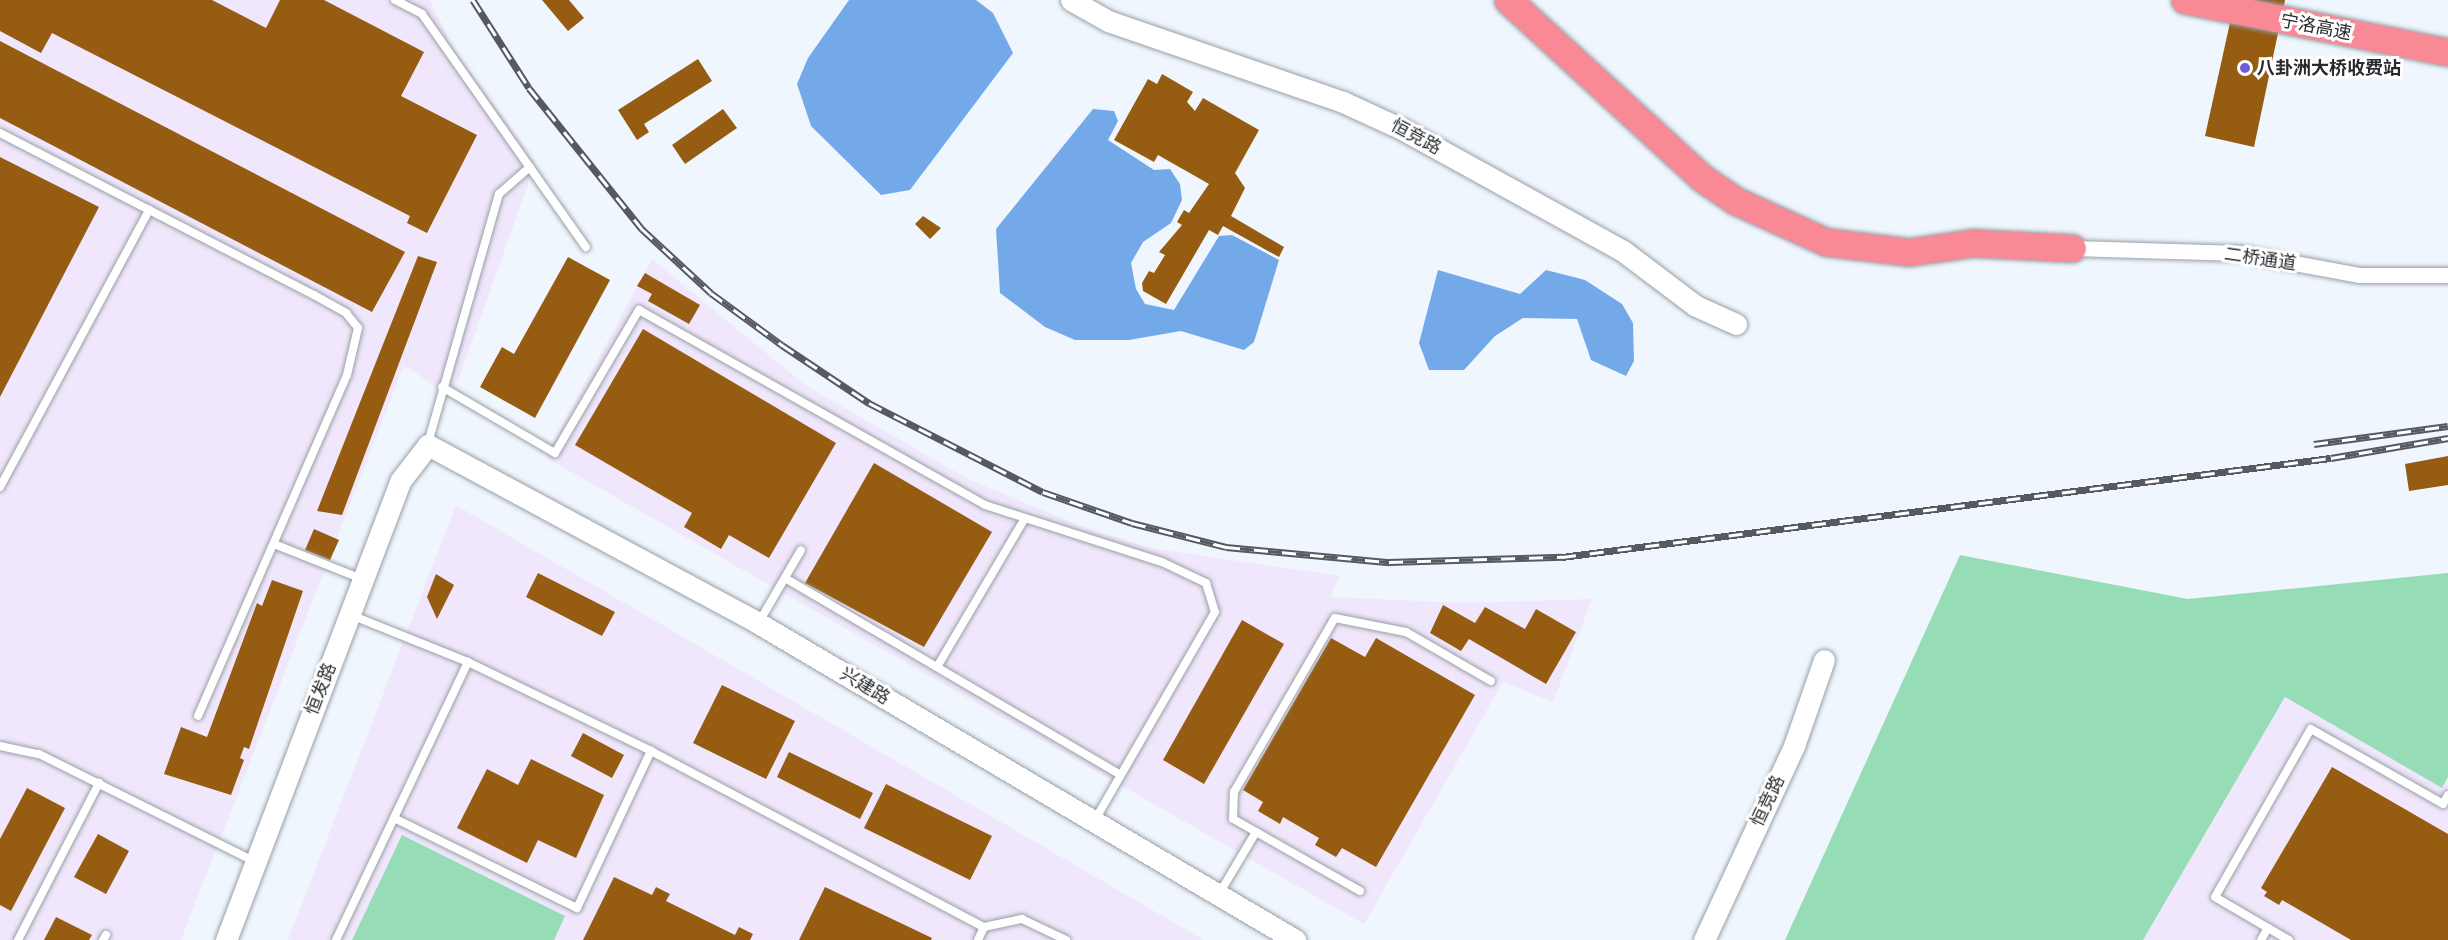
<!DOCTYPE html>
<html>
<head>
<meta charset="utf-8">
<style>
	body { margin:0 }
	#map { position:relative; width:2448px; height:940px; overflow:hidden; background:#f0f6fe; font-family:Karla,"Noto Sans SC",sans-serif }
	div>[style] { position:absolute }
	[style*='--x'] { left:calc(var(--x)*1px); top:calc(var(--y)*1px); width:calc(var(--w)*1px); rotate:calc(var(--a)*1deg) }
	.industrial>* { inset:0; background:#f1e7fc }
	.green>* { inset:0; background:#96ddb7 }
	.water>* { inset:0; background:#74a9e9 }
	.building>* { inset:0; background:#955c12 }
	.roads { filter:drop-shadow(0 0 2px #99a0a7) drop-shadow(0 0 2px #99a0a7) }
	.lane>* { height:8px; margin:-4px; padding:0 4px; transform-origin:4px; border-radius:4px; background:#fff }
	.street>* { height:15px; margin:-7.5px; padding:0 7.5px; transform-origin:7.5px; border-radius:7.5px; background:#fff }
	.secondary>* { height:21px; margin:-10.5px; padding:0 10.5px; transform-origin:10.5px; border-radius:10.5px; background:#fff }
	.highway>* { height:27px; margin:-13.5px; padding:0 13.5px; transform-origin:13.5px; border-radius:13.5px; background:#fa8996 }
	.rail>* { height:7px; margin-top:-3.5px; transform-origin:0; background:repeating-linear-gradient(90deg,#fff 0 14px,#56595d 0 28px); box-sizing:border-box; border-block:2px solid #56595d }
	.dots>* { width:16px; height:16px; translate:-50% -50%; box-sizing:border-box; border:3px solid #fff; border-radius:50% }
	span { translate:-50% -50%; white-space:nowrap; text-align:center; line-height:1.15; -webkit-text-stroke:6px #fff; paint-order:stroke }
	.street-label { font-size:18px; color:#282a2d }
	.poi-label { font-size:18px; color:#282a2d; font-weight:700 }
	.left { translate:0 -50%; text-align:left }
</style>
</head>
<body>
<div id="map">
	<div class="industrial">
		<i style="clip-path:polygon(0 0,430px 0,454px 49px,536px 162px,452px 398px,404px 365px,181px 940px,0 940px)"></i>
		<i style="clip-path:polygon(652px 259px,805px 385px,968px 479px,1080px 526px,1150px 548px,1340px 576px,1330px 597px,1465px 603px,1592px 599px,1553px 702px,1503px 682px,1364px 924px,545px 457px)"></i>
		<i style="clip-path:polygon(456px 505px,1204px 940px,288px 940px)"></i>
		<i style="clip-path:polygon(2285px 697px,2442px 788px,2448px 778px,2448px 940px,2143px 940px)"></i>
	</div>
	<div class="green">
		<i style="clip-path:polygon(1960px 555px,2188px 599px,2448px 573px,2448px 777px,2442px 788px,2285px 697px,2143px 940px,1785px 940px)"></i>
		<i style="clip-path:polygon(402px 835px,565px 916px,554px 940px,352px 940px)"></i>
	</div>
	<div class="water">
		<i style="clip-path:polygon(849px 0,976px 0,993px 13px,1013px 53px,910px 190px,881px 195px,811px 126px,797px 84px,808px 58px)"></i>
		<i style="clip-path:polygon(1093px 109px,1114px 111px,1118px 121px,1108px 140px,1154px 170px,1170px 169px,1180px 184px,1182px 200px,1171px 223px,1143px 242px,1131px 263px,1136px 289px,1145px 304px,1174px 310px,1219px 236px,1232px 235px,1279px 260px,1254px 342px,1244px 350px,1181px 331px,1129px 340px,1075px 340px,1045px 327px,1000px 293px,996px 229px)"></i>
		<i style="clip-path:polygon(1438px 270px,1520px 294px,1546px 270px,1585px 280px,1622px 304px,1633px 323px,1634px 361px,1626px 376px,1591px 360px,1577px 319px,1523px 318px,1495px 336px,1464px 370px,1429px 370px,1419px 343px)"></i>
	</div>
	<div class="building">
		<i style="clip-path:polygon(0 0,212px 0,266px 28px,280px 0,324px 0,424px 52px,401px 96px,477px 135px,427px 233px,407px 223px,410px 216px,52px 33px,41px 53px,0 31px)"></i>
		<i style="clip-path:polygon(542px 0,569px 0,584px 18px,568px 31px)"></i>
		<i style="clip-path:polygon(2235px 0,2285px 0,2254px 147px,2205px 136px)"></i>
		<i style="clip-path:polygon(0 41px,405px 252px,372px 312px,0 118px)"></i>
		<i style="clip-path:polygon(698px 59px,712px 81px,644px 124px,649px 132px,637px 140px,618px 110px)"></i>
		<i style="clip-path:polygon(1162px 74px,1193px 92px,1187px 102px,1195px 111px,1203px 98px,1259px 130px,1235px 173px,1245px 188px,1231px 216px,1284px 247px,1279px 257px,1223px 226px,1218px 235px,1209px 230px,1166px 304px,1143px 291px,1142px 283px,1149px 271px,1154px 273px,1165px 255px,1159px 252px,1182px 225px,1177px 222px,1184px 210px,1189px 213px,1209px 184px,1158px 155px,1154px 162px,1114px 140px,1148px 79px,1157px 84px)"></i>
		<i style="clip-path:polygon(723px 109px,737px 128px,685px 164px,672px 145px)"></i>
		<i style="clip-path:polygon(0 157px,99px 207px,0 397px)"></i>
		<i style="clip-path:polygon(923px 216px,941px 228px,930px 239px,915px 224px)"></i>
		<i style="clip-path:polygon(418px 256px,437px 262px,342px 515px,317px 511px)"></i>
		<i style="clip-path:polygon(568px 257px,610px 280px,535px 418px,480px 387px,502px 347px,514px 354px)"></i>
		<i style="clip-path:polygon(645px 273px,700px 305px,689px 324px,648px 301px,652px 294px,637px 286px)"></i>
		<i style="clip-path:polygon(643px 329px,836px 443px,769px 558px,729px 535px,721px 549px,684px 527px,692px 513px,575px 445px)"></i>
		<i style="clip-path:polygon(2448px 456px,2448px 485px,2409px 491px,2405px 464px)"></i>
		<i style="clip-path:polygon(874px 463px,992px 532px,924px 647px,805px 583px)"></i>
		<i style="clip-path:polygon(314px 529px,339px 540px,330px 560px,305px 550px)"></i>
		<i style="clip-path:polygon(538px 573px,615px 612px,602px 636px,526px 597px)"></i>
		<i style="clip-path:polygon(436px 574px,454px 585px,437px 619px,427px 597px)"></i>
		<i style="clip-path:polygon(272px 580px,303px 591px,249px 749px,244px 747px,240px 758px,244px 760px,231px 795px,164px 774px,181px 727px,207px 737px,257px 603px,262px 606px)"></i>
		<i style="clip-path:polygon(1443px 605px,1475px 623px,1485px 607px,1525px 629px,1536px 609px,1576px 632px,1546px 684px,1469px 639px,1461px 651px,1430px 633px)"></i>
		<i style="clip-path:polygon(1242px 620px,1284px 644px,1204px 784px,1163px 760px)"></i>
		<i style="clip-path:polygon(1331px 638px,1365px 657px,1376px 638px,1475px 695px,1376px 867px,1342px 848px,1336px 857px,1315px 845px,1319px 838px,1283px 817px,1280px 824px,1258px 811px,1263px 802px,1243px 790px)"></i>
		<i style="clip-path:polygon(722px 685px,795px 721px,766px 779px,693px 743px)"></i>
		<i style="clip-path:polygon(583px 733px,624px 755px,612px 778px,571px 756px)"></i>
		<i style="clip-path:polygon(789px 752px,873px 793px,860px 819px,777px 777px)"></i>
		<i style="clip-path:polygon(531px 759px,604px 795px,576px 858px,538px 840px,527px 863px,457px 828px,487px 769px,518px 785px)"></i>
		<i style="clip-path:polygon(2332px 767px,2448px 834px,2448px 940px,2351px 940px,2282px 900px,2279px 905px,2264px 896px,2267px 892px,2261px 888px)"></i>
		<i style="clip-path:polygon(886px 784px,992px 836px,970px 880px,864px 828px)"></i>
		<i style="clip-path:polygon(27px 788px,65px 808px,11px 911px,0 905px,0 839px)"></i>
		<i style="clip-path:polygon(98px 834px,129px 851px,106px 894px,74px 877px)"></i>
		<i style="clip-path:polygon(614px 877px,652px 895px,656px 887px,670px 894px,666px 901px,735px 935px,739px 927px,753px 934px,750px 940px,583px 940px)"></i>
		<i style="clip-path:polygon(825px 887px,932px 938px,931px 940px,799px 940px)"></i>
		<i style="clip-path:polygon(56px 917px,92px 935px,89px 940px,44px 940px)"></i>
	</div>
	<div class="roads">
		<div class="lane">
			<i style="--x:395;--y:0;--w:30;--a:27"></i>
			<i style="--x:422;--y:14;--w:285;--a:54.9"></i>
			<i style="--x:0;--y:133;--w:353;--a:27.3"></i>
			<i style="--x:314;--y:295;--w:37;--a:29"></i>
			<i style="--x:346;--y:313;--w:19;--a:51"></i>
			<i style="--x:358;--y:328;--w:48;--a:103.2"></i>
			<i style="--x:347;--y:375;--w:372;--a:113.6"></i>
			<i style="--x:442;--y:387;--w:131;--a:30.3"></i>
			<i style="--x:555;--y:453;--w:166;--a:-59.6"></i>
			<i style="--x:639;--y:310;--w:397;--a:29.4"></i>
			<i style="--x:985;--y:505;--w:186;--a:17.9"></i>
			<i style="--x:1162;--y:562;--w:49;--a:25.5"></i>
			<i style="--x:1206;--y:583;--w:30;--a:73"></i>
			<i style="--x:1215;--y:612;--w:240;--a:120"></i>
			<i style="--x:428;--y:443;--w:259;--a:-74.1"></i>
			<i style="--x:499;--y:194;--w:41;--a:-41.1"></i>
			<i style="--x:0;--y:487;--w:315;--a:-61.7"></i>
			<i style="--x:274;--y:544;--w:95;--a:21.7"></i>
			<i style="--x:785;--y:578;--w:389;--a:30.4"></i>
			<i style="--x:351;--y:615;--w:126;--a:21.9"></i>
			<i style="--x:468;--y:662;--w:203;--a:25.9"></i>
			<i style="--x:651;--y:751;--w:377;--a:27.9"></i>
			<i style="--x:984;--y:927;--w:39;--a:-12"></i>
			<i style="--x:1022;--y:919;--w:49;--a:25.5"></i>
			<i style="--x:759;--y:622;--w:83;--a:-59.7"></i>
			<i style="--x:937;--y:667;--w:171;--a:-59.4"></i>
			<i style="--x:0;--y:746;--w:40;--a:12"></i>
			<i style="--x:39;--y:754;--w:240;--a:26.5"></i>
			<i style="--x:394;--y:818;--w:204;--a:26.2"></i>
			<i style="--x:577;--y:908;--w:174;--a:-64.8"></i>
			<i style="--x:1360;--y:891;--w:146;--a:-150.4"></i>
			<i style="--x:1233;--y:819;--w:27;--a:-88"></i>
			<i style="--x:1234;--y:792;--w:201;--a:-59.9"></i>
			<i style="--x:1335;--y:618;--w:72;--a:11.2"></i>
			<i style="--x:1406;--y:632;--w:98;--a:30"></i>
			<i style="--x:1219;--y:894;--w:72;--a:-59.2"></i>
			<i style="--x:2268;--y:928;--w:24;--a:30"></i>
			<i style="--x:18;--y:940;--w:177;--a:-62.7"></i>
			<i style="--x:103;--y:940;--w:6;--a:-59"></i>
			<i style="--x:336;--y:940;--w:308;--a:-64.6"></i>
			<i style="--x:978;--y:940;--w:14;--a:-65"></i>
			<i style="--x:2261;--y:940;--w:14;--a:-60"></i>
			<i style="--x:2268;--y:928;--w:61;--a:-149.7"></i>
			<i style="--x:2215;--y:897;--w:193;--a:-60.3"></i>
			<i style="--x:2311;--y:729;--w:152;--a:29.6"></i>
			<i style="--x:2443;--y:804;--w:10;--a:-61"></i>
		</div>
		<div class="street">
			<i style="--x:2072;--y:248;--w:168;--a:1.7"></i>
			<i style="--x:2240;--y:253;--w:122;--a:10.4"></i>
			<i style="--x:2360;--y:275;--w:88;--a:0"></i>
		</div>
		<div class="secondary">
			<i style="--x:1071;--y:0;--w:43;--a:29.6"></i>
			<i style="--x:1108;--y:21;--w:249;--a:19"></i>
			<i style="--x:1343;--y:102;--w:65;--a:24.6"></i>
			<i style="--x:1402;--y:129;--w:252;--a:28.9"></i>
			<i style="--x:1623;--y:251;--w:91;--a:37"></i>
			<i style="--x:1696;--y:306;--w:44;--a:24.2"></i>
			<i style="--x:226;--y:940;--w:492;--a:-69.2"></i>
			<i style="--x:401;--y:480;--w:44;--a:-52.4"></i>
			<i style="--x:428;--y:445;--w:375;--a:28.3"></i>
			<i style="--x:758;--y:623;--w:624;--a:30.55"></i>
			<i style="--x:1704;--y:940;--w:214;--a:-65.1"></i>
			<i style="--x:1794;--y:746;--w:91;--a:-70.8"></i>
		</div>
		<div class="highway">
			<i style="--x:1508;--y:0;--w:263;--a:42.5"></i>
			<i style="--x:1702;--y:178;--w:41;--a:34.1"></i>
			<i style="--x:1736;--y:201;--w:99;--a:24.5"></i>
			<i style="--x:1826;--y:242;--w:84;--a:6.9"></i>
			<i style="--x:1909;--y:252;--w:65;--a:-8"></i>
			<i style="--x:1973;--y:243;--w:99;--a:2.9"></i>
			<i style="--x:2185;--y:0;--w:268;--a:11.2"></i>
		</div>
	</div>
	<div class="rail">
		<i style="--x:473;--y:0;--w:104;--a:57.5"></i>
		<i style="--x:529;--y:88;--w:181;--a:51.3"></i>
		<i style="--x:642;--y:229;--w:94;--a:42.8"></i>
		<i style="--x:711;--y:293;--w:88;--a:36.2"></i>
		<i style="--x:782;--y:345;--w:105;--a:33.7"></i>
		<i style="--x:869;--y:403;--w:195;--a:27.1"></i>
		<i style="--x:1043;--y:492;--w:94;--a:19.2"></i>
		<i style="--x:1132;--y:523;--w:97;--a:14.3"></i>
		<i style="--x:1226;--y:547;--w:164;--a:5.3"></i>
		<i style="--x:1389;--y:562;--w:173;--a:-1.7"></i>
		<i style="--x:1562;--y:557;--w:775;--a:-7.34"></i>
		<i style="--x:2331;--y:458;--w:119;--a:-9.7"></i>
		<i style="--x:2314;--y:444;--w:135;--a:-7.7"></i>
	</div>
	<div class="dots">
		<i style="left:2245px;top:68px;background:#6f5dd7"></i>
	</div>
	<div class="street-label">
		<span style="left:2316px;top:27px;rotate:11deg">宁洛高速</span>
		<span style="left:1416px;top:137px;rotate:28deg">恒竞路</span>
		<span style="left:2260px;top:259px;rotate:8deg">二桥通道</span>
		<span style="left:865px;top:686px;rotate:31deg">兴建路</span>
		<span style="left:321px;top:689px;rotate:-69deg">恒发路</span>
		<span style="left:1768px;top:801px;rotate:-65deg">恒竞路</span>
	</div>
	<div class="poi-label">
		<span class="left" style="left:2257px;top:68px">八卦洲大桥收费站</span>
	</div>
</div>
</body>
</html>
